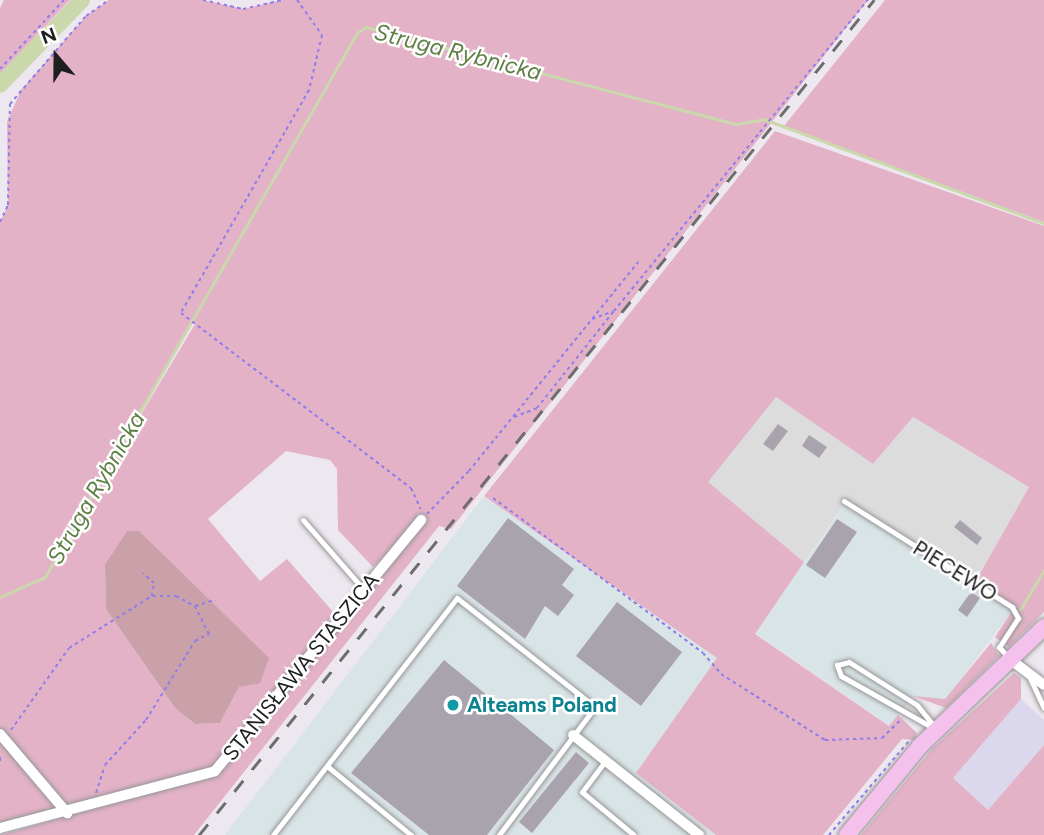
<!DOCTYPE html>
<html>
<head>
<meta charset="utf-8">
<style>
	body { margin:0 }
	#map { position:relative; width:1044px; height:835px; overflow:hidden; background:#ede7ef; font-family:Figtree,sans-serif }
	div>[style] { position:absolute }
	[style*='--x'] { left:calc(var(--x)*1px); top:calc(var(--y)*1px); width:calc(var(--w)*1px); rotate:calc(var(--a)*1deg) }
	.residential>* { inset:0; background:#dddcdd }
	.commercial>* { inset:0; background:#dbd8ee }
	.industrial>* { inset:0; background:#d9e4e7 }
	.grass>* { inset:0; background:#e3b2c7 }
	.forest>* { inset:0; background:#caa0a9 }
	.stream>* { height:2.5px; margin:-1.25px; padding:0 1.25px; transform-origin:1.25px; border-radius:1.25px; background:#cad8ac }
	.river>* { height:16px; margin:-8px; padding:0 8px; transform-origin:8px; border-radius:8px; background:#cad8ac }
	.building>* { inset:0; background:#a8a3ad }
	.path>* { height:2px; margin-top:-1px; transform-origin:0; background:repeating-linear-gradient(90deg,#907ceb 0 3.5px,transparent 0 7px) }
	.roads { filter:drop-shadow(0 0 2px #969696) drop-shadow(0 0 2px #969696) }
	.lane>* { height:5px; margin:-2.5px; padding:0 2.5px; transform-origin:2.5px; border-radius:2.5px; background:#fff }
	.street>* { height:10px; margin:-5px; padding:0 5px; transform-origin:5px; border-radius:5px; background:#fff }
	.secondary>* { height:16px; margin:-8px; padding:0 8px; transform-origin:8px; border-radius:8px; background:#f3c1ec }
	.rail>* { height:2.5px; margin-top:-1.25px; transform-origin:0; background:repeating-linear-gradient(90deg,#6d6d6d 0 14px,transparent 0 28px) }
	.dots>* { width:19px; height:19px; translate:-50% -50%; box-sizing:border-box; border:4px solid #fff; border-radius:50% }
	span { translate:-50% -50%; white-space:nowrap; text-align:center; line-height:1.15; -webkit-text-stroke:5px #fff; paint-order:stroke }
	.street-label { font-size:21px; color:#1f1f1f }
	.culture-label { font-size:21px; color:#0d838f; font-weight:700 }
	.left { translate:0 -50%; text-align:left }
	.water-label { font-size:23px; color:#5e8045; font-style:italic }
	.north { position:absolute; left:21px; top:21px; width:70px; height:70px; -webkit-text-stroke:5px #fff; paint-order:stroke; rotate:340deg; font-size:19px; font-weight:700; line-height:28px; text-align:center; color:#1f1f1f }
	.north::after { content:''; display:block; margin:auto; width:24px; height:32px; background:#1f1f1f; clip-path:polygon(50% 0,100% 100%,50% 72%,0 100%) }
</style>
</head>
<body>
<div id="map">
	<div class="residential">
		<i style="clip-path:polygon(776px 397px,873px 464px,913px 417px,1029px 487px,973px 586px,844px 504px,804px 562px,707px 482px)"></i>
	</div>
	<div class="commercial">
		<i style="clip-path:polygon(1021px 699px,1044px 720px,1044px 745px,988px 810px,953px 778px)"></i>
	</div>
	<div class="industrial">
		<i style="clip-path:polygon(484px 496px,717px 658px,636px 773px,716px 835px,225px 835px)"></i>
		<i style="clip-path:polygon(844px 504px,1012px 611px,945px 700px,913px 697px,890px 726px,755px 633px)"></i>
	</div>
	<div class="grass">
		<i style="clip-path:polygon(4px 0,70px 0,0 74px,0 8px)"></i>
		<i style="clip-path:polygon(evenodd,109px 0,203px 0,243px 9px,283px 0,868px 0,451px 529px,439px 526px,194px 835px,0 835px,204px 778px,0 828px,0 222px,8px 205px,7px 122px,21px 90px,86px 16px,109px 0,191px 321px,195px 324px,80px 517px,191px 321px,109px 0,286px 451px,330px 460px,337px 469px,338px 530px,373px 567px,414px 527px,234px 750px,334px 613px,287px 559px,260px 581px,208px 519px,286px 451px,109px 0,105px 565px,239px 687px,220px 723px,195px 724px,175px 708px,106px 609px,105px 565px)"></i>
		<i style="clip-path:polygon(885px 0,1044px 0,1044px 222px,784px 126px)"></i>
		<i style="clip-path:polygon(775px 131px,1044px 226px,1044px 612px,1009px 647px,995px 637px,1012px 611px,973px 586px,1029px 487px,913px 417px,873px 464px,776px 397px,708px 482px,804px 562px,755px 634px,889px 726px,898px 715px,917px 733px,915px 740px,902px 739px,823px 835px,716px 835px,636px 773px,717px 658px,484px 496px)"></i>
		<i style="clip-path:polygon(991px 643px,999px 656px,946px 708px,913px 696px,945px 699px)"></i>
		<i style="clip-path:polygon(1014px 673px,1021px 678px,1021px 699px,953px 778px,988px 810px,1044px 745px,1044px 835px,861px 835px,932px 749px)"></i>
	</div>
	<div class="forest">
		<i style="clip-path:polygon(127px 531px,139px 531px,269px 658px,260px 683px,239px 687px,220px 723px,195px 724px,175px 708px,106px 609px,105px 565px)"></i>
	</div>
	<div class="stream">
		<i style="--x:0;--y:597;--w:49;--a:-24"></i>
		<i style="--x:45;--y:577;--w:627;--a:-60.16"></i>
		<i style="--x:357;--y:33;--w:11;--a:-34"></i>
		<i style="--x:366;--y:27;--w:383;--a:14.7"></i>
		<i style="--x:737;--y:124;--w:27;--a:-10"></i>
		<i style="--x:764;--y:119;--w:299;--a:20.4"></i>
		<i style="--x:1020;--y:610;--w:47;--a:-59"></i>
	</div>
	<div class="river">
		<i style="--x:0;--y:85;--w:118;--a:-46"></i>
	</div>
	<div class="building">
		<i style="clip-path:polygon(778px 424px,788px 431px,773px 451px,763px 444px)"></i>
		<i style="clip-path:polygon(809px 435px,827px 447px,819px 458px,802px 446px)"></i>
		<i style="clip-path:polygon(508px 518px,574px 569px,562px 585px,574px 595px,558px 616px,545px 606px,525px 639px,457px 586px)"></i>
		<i style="clip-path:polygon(837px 519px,857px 532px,825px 578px,806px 565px)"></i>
		<i style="clip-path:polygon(960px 520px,982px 538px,977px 545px,954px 527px)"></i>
		<i style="clip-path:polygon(971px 592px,980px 598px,967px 617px,958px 610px)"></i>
		<i style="clip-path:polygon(617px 602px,682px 652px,641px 706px,576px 656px)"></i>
		<i style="clip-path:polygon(444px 660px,554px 750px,487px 835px,429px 835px,351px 773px)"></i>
		<i style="clip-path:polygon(576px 752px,589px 763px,532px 833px,519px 822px)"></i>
	</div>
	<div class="path">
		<i style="--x:203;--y:0;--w:41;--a:12.7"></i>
		<i style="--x:243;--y:9;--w:41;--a:-12.7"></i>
		<i style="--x:297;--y:0;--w:43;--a:54.5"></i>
		<i style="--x:322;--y:35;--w:57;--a:103.3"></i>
		<i style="--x:309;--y:90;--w:257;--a:119.9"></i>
		<i style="--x:181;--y:313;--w:289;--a:37.3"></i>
		<i style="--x:411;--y:488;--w:23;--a:65"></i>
		<i style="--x:0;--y:69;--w:94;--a:-47.2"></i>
		<i style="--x:0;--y:222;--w:19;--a:-65"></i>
		<i style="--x:8;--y:205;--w:101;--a:-88.9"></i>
		<i style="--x:10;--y:104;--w:116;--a:-49.2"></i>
		<i style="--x:86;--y:16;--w:28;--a:-35"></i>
		<i style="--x:592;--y:319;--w:23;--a:-20"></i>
		<i style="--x:614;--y:311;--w:402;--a:-50.8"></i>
		<i style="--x:514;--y:417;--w:25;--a:-21"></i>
		<i style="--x:537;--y:408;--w:124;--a:-51.6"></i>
		<i style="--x:493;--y:498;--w:261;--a:36.4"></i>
		<i style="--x:703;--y:653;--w:28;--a:49"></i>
		<i style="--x:721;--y:674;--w:123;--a:32.4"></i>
		<i style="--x:825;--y:740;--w:57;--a:-2"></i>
		<i style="--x:882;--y:738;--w:28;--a:-44"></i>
		<i style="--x:427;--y:514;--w:60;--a:-45.7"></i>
		<i style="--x:469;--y:471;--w:269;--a:-51"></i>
		<i style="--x:153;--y:596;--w:23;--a:0"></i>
		<i style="--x:176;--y:596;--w:21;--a:28"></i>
		<i style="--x:195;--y:606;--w:21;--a:-17"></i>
		<i style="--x:11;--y:730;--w:100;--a:-54.7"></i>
		<i style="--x:69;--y:648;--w:98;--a:-32.1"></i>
		<i style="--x:152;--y:596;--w:13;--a:-81"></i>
		<i style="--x:154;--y:583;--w:15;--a:-138"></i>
		<i style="--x:0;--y:757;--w:5;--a:90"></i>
		<i style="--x:96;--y:793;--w:29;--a:-72"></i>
		<i style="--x:105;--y:765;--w:61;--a:-47.7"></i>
		<i style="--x:146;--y:720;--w:93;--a:-58.2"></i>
		<i style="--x:195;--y:641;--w:16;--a:-27"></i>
		<i style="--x:209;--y:634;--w:31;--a:-117"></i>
		<i style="--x:829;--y:835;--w:123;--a:-49.6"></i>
	</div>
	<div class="roads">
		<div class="lane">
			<i style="--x:844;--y:501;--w:199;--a:32.2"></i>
			<i style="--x:1012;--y:607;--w:13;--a:61"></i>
			<i style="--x:1018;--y:618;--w:35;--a:123"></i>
			<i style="--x:999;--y:647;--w:13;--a:48"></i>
			<i style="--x:303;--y:520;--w:93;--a:48.9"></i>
			<i style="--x:849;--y:662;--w:80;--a:32.3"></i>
			<i style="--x:917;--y:705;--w:32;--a:51"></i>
			<i style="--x:937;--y:730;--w:110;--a:-150.6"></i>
			<i style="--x:841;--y:676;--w:12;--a:-110"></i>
			<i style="--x:837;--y:665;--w:12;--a:-14"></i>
			<i style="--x:1029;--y:676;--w:35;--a:65"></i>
			<i style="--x:606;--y:760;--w:40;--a:127"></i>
			<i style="--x:582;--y:792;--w:67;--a:39.6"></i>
			<i style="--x:327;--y:766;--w:109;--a:39.4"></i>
			<i style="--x:273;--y:835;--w:300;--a:-52.2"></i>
			<i style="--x:457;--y:598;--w:176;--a:38.3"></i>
			<i style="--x:595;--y:707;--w:160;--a:126.9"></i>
		</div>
		<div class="street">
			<i style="--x:1011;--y:660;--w:41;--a:37.1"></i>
			<i style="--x:0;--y:734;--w:104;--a:49.7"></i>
			<i style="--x:573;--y:735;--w:161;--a:38.4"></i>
			<i style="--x:0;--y:828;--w:222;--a:-14.8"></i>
			<i style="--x:215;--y:771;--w:325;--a:-50.6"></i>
		</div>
		<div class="secondary">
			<i style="--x:847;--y:835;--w:115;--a:-50.6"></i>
			<i style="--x:920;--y:746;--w:172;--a:-43.8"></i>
		</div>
	</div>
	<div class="rail">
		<i style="--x:199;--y:835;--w:1074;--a:-51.05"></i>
	</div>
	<div class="dots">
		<i style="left:453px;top:705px;background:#0f9aa8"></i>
	</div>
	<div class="street-label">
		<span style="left:955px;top:571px;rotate:32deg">PIECEWO</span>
		<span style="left:301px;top:667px;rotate:-51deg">STANISŁAWA STASZICA</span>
	</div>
	<div class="culture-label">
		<span class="left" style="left:467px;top:705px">Alteams Poland</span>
	</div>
	<div class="water-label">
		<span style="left:458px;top:52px;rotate:14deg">Struga Rybnicka</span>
		<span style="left:96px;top:488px;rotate:-60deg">Struga Rybnicka</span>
	</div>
	<div class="north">N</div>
</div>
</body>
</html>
